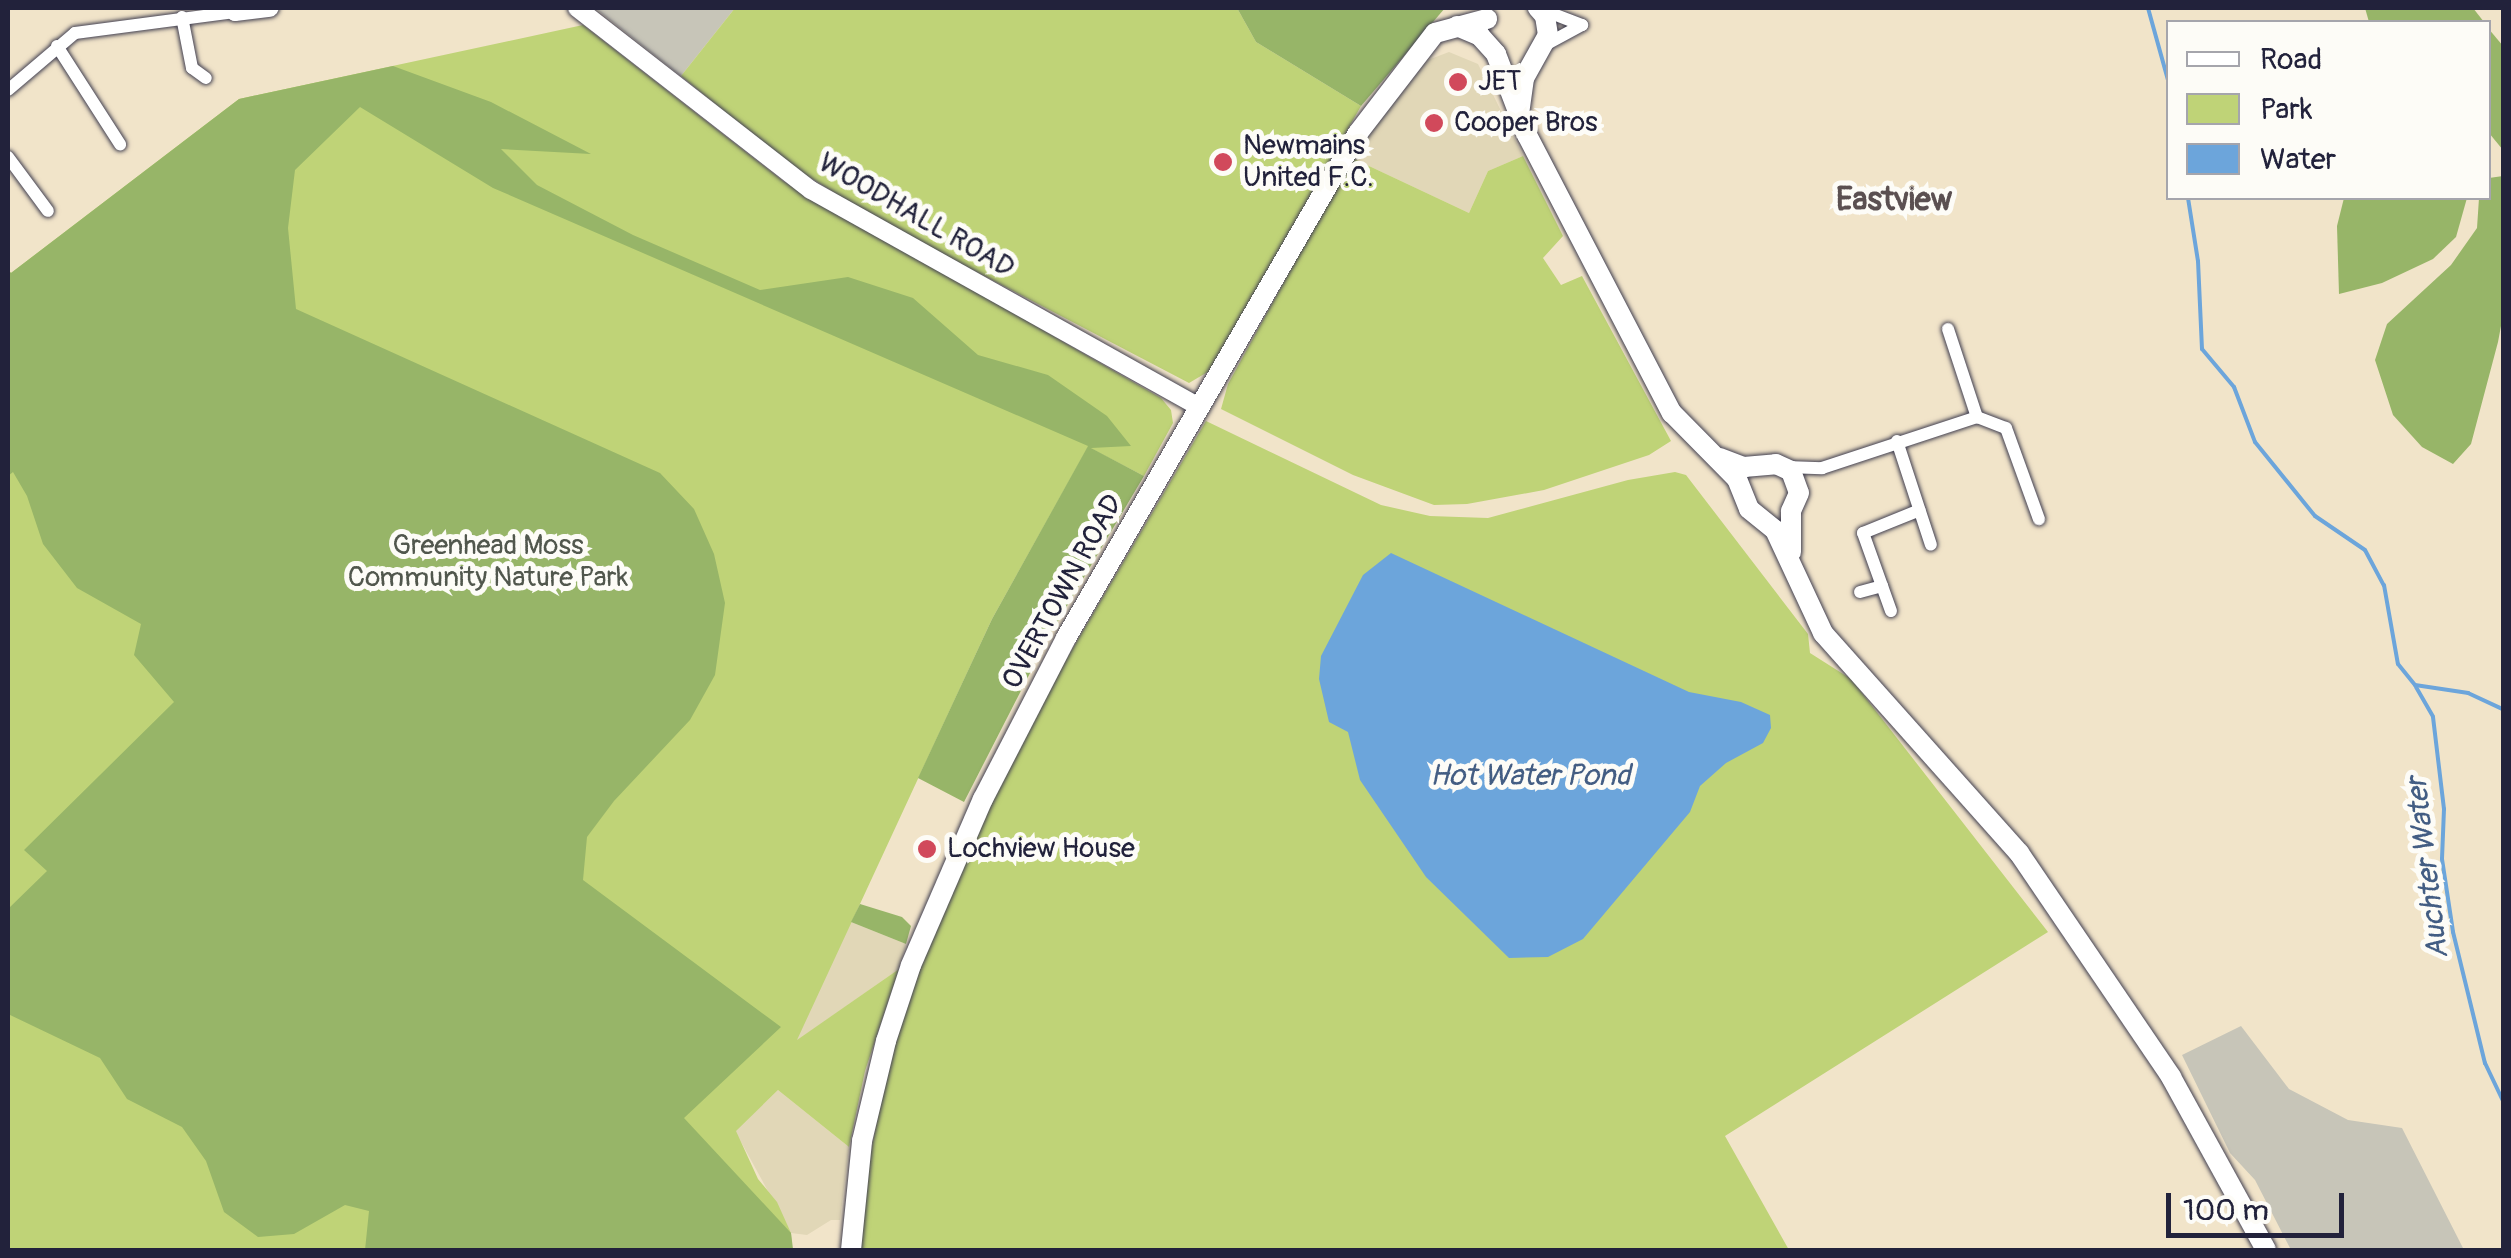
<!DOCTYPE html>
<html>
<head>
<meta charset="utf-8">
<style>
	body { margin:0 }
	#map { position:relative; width:2511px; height:1258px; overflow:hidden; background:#f1e4c9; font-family:Pangolin,sans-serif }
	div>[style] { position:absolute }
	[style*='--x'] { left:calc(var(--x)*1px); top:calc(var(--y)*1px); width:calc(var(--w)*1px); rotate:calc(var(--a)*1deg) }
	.built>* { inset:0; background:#e1d7b7 }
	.industrial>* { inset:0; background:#c7c5b8 }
	.green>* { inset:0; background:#bfd377 }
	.forest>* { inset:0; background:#97b568 }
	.water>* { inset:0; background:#6ca5db }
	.stream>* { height:4px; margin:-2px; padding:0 2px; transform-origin:2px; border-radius:2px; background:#6ca5db }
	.roads { filter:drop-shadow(0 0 2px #413f50) drop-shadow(0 0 2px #413f50) }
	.street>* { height:12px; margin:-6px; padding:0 6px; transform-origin:6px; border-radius:6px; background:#fff }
	.secondary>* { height:18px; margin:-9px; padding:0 9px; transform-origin:9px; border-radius:9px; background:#fff }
	.primary>* { height:20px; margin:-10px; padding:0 10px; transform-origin:10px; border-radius:10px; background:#fff }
	.dots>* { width:28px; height:28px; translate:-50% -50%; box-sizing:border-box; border:5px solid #fdfcf7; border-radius:50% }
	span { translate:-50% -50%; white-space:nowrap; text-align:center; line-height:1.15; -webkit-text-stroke:10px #fdfcf7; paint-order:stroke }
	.poi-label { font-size:28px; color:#22223b }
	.left { translate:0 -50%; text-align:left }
	.street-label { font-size:28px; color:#22223b }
	.park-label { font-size:28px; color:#51574d }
	.water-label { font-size:30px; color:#435d83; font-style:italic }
	.quarter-label { font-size:32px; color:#5b5051; font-weight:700 }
	.frame { position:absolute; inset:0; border:10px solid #22223b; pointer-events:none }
	.legend { position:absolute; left:2166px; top:20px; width:325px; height:180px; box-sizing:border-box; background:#fdfcf7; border:2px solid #a5a5ac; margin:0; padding:12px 18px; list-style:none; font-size:30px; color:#22223b }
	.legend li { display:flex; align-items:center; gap:20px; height:50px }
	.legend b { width:50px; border:2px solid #a5a5ac }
	.scale { position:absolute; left:2166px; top:1193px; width:178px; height:45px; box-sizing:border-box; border:5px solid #22223b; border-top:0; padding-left:12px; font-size:30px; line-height:35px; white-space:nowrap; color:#22223b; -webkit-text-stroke:8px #fdfcf7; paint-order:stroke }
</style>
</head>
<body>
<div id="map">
	<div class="built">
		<i style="clip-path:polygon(1449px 52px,1478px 64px,1523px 156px,1488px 171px,1469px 213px,1352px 158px,1415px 72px,1428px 60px)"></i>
		<i style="clip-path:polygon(851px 922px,906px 944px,899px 969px,795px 1042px)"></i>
		<i style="clip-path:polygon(778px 1090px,849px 1147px,840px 1220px,831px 1220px,807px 1235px,791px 1233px,735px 1131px)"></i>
	</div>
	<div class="industrial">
		<i style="clip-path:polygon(595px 8px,735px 8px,681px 76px)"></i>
		<i style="clip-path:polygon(2241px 1026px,2289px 1089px,2348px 1120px,2402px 1128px,2464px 1250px,2291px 1250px,2255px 1180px,2230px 1153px,2182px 1055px)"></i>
	</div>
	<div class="green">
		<i style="clip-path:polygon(735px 8px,1237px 8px,1256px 42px,1361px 106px,1211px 370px,1189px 383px,885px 224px,790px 165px,681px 76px)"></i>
		<i style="clip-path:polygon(583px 25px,783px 181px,1161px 398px,1171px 410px,1173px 423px,1144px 476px,1088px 447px,992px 619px,797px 1040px,899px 969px,865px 1071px,849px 1147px,778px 1090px,736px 1131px,758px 1179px,777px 1202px,791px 1233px,792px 1249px,805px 1250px,8px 1250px,8px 270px,11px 273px,239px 99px)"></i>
		<i style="clip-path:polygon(1523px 156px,1563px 236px,1543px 258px,1561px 285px,1582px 276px,1671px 441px,1649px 455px,1544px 490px,1467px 504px,1434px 505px,1353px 475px,1221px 409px,1228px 384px,1352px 158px,1469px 213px,1488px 171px)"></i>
		<i style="clip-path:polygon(1206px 421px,1381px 505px,1430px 516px,1488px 518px,1628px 480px,1675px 472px,1686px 475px,1808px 634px,1810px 653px,1851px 679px,2048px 932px,1725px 1136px,1789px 1250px,861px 1250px,864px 1188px,888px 1064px,915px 981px,976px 833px,1053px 682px)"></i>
	</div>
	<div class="forest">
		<i style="clip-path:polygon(1237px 8px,1445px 8px,1361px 106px,1256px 42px)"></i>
		<i style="clip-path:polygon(2365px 8px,2473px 8px,2484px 22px,2369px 22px)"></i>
		<i style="clip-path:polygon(2488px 28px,2503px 46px,2503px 150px,2489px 133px)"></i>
		<i style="clip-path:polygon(393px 66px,491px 102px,591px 154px,501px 149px,537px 185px,633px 235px,760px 290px,848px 277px,913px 298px,978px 355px,1048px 375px,1107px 416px,1131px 446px,1091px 448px,1144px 476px,1048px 638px,964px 802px,918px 778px,992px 619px,1088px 446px,493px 188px,360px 107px,295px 170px,288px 228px,296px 309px,660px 473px,694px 509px,714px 554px,725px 603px,715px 675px,690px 720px,614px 801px,587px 837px,583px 880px,781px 1027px,684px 1118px,791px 1233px,793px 1249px,805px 1250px,365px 1250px,369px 1211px,345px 1205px,294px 1234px,258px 1237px,224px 1212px,206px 1161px,182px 1127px,127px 1099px,100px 1058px,8px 1014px,8px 909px,47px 871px,24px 850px,174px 702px,134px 655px,141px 624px,77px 588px,43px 544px,27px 496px,13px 472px,8px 476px,8px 270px,11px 273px,239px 99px)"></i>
		<i style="clip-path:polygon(2503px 176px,2504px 310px,2498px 342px,2471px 444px,2453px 464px,2422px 447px,2393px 415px,2375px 360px,2387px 324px,2451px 265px,2477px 228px,2479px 198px,2488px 198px,2489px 178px)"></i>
		<i style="clip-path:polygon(2344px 198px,2467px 198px,2456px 237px,2433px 259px,2382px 283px,2339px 294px,2337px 226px)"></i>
		<i style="clip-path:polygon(860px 904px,902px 917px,911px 926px,906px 944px,851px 922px)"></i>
	</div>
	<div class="water">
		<i style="clip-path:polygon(1391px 553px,1689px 692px,1741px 702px,1770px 715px,1771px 728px,1763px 743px,1726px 763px,1700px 786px,1690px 812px,1583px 939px,1548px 957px,1509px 958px,1426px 877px,1360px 780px,1348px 732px,1329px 722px,1319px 679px,1321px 656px,1363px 575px)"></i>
	</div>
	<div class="stream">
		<i style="--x:2148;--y:8;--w:75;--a:74.5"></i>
		<i style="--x:2188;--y:198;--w:64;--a:81"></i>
		<i style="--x:2198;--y:261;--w:88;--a:87.4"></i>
		<i style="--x:2202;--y:349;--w:50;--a:49.9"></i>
		<i style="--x:2234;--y:387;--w:59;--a:69.1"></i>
		<i style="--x:2255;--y:442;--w:95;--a:51"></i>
		<i style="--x:2315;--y:516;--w:60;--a:34.2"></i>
		<i style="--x:2365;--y:550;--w:40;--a:62"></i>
		<i style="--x:2384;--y:585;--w:80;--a:80"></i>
		<i style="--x:2398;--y:664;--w:27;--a:51"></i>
		<i style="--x:2415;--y:685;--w:54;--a:8.6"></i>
		<i style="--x:2468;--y:693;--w:40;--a:25"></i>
		<i style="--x:2416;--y:687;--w:34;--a:60"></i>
		<i style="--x:2433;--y:717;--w:93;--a:83.2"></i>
		<i style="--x:2444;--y:809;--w:50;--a:92.3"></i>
		<i style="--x:2442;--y:859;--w:74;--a:81.4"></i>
		<i style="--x:2453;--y:932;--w:135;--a:76.3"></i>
		<i style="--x:2485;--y:1063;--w:44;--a:64.6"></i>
	</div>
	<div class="roads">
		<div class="street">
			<i style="--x:1543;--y:10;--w:42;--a:21"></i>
			<i style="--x:182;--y:17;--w:52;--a:78.9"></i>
			<i style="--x:192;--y:68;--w:17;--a:36"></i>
			<i style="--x:1545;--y:45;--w:42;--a:-28.4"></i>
			<i style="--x:57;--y:46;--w:117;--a:57.3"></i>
			<i style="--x:8;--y:90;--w:88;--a:-40.4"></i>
			<i style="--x:75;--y:33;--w:161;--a:-7.5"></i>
			<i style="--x:8;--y:157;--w:67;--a:53.5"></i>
			<i style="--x:1948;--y:329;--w:93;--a:71.8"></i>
			<i style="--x:1897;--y:441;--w:109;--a:71.9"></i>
			<i style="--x:1786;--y:467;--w:36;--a:2"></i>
			<i style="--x:1822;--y:468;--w:163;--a:-18.2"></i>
			<i style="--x:1977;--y:417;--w:31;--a:21"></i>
			<i style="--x:2006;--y:428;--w:97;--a:70.1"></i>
			<i style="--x:1860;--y:592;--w:23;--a:-15"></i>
			<i style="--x:1891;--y:611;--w:83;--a:-109.7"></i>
			<i style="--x:1863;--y:533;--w:61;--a:-22"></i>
		</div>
		<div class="secondary">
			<i style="--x:234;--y:8;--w:4;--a:76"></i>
			<i style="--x:235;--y:12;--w:35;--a:-7"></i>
			<i style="--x:577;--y:8;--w:296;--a:37.9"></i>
			<i style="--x:811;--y:190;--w:445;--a:29.2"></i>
		</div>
		<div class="primary">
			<i style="--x:1457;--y:26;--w:25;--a:23"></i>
			<i style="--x:1480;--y:36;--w:24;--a:48"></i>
			<i style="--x:1496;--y:54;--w:87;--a:69.1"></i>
			<i style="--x:1527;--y:135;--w:314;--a:62.5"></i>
			<i style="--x:1672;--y:413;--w:93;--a:45.4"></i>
			<i style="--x:1737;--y:479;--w:32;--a:68"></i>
			<i style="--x:1749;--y:509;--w:33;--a:39"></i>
			<i style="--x:1775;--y:530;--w:114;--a:65"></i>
			<i style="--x:1823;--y:633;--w:295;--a:48.3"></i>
			<i style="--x:2019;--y:853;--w:271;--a:55.8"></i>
			<i style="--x:2171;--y:1077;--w:197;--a:61.2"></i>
			<i style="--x:1519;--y:114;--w:36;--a:-82"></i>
			<i style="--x:1524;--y:78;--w:49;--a:-60.8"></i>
			<i style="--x:1548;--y:35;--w:19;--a:-99"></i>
			<i style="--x:1545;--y:16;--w:11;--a:-131"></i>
			<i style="--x:1720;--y:458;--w:26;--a:21"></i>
			<i style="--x:1744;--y:467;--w:32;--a:-5"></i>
			<i style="--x:1776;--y:464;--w:17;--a:25"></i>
			<i style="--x:1791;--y:471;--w:23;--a:70"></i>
			<i style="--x:1799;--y:493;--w:20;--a:114"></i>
			<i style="--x:1791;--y:511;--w:41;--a:90"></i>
			<i style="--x:851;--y:1250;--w:110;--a:-84.2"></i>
			<i style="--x:862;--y:1141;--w:103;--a:-76.5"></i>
			<i style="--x:886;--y:1041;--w:80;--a:-71.8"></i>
			<i style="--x:911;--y:965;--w:181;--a:-66.6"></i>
			<i style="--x:983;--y:799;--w:181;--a:-62.7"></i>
			<i style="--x:1066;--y:638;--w:583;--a:-59.96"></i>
			<i style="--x:1358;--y:133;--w:126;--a:-52.4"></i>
			<i style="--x:1435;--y:33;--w:54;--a:-15.1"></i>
		</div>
	</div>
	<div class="dots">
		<i style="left:1458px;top:82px;background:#d1495b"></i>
		<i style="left:1434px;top:123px;background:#d1495b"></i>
		<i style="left:1223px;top:162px;background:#d1495b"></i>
		<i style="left:927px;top:849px;background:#d1495b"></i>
	</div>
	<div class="poi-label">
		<span class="left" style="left:1478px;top:82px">JET</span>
		<span class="left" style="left:1454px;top:123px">Cooper Bros</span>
		<span class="left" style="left:1243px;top:162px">Newmains<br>United F.C.</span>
		<span class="left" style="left:947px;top:849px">Lochview House</span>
	</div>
	<div class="street-label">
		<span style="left:916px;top:216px;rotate:30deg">WOODHALL ROAD</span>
		<span style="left:1063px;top:592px;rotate:-61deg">OVERTOWN ROAD</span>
	</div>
	<div class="park-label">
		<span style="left:488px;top:562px">Greenhead Moss<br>Community Nature Park</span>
	</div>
	<div class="water-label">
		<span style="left:1530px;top:776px">Hot Water Pond</span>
		<span style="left:2428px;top:868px;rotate:-97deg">Auchter Water</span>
	</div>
	<div class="quarter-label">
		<span style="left:1894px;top:200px">Eastview</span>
	</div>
	<div class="frame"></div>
	<ul class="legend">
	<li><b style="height:12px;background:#fff"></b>Road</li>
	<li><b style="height:28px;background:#bfd377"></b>Park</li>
	<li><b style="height:28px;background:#6ca5db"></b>Water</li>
	</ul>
	<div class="scale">100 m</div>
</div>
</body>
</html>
